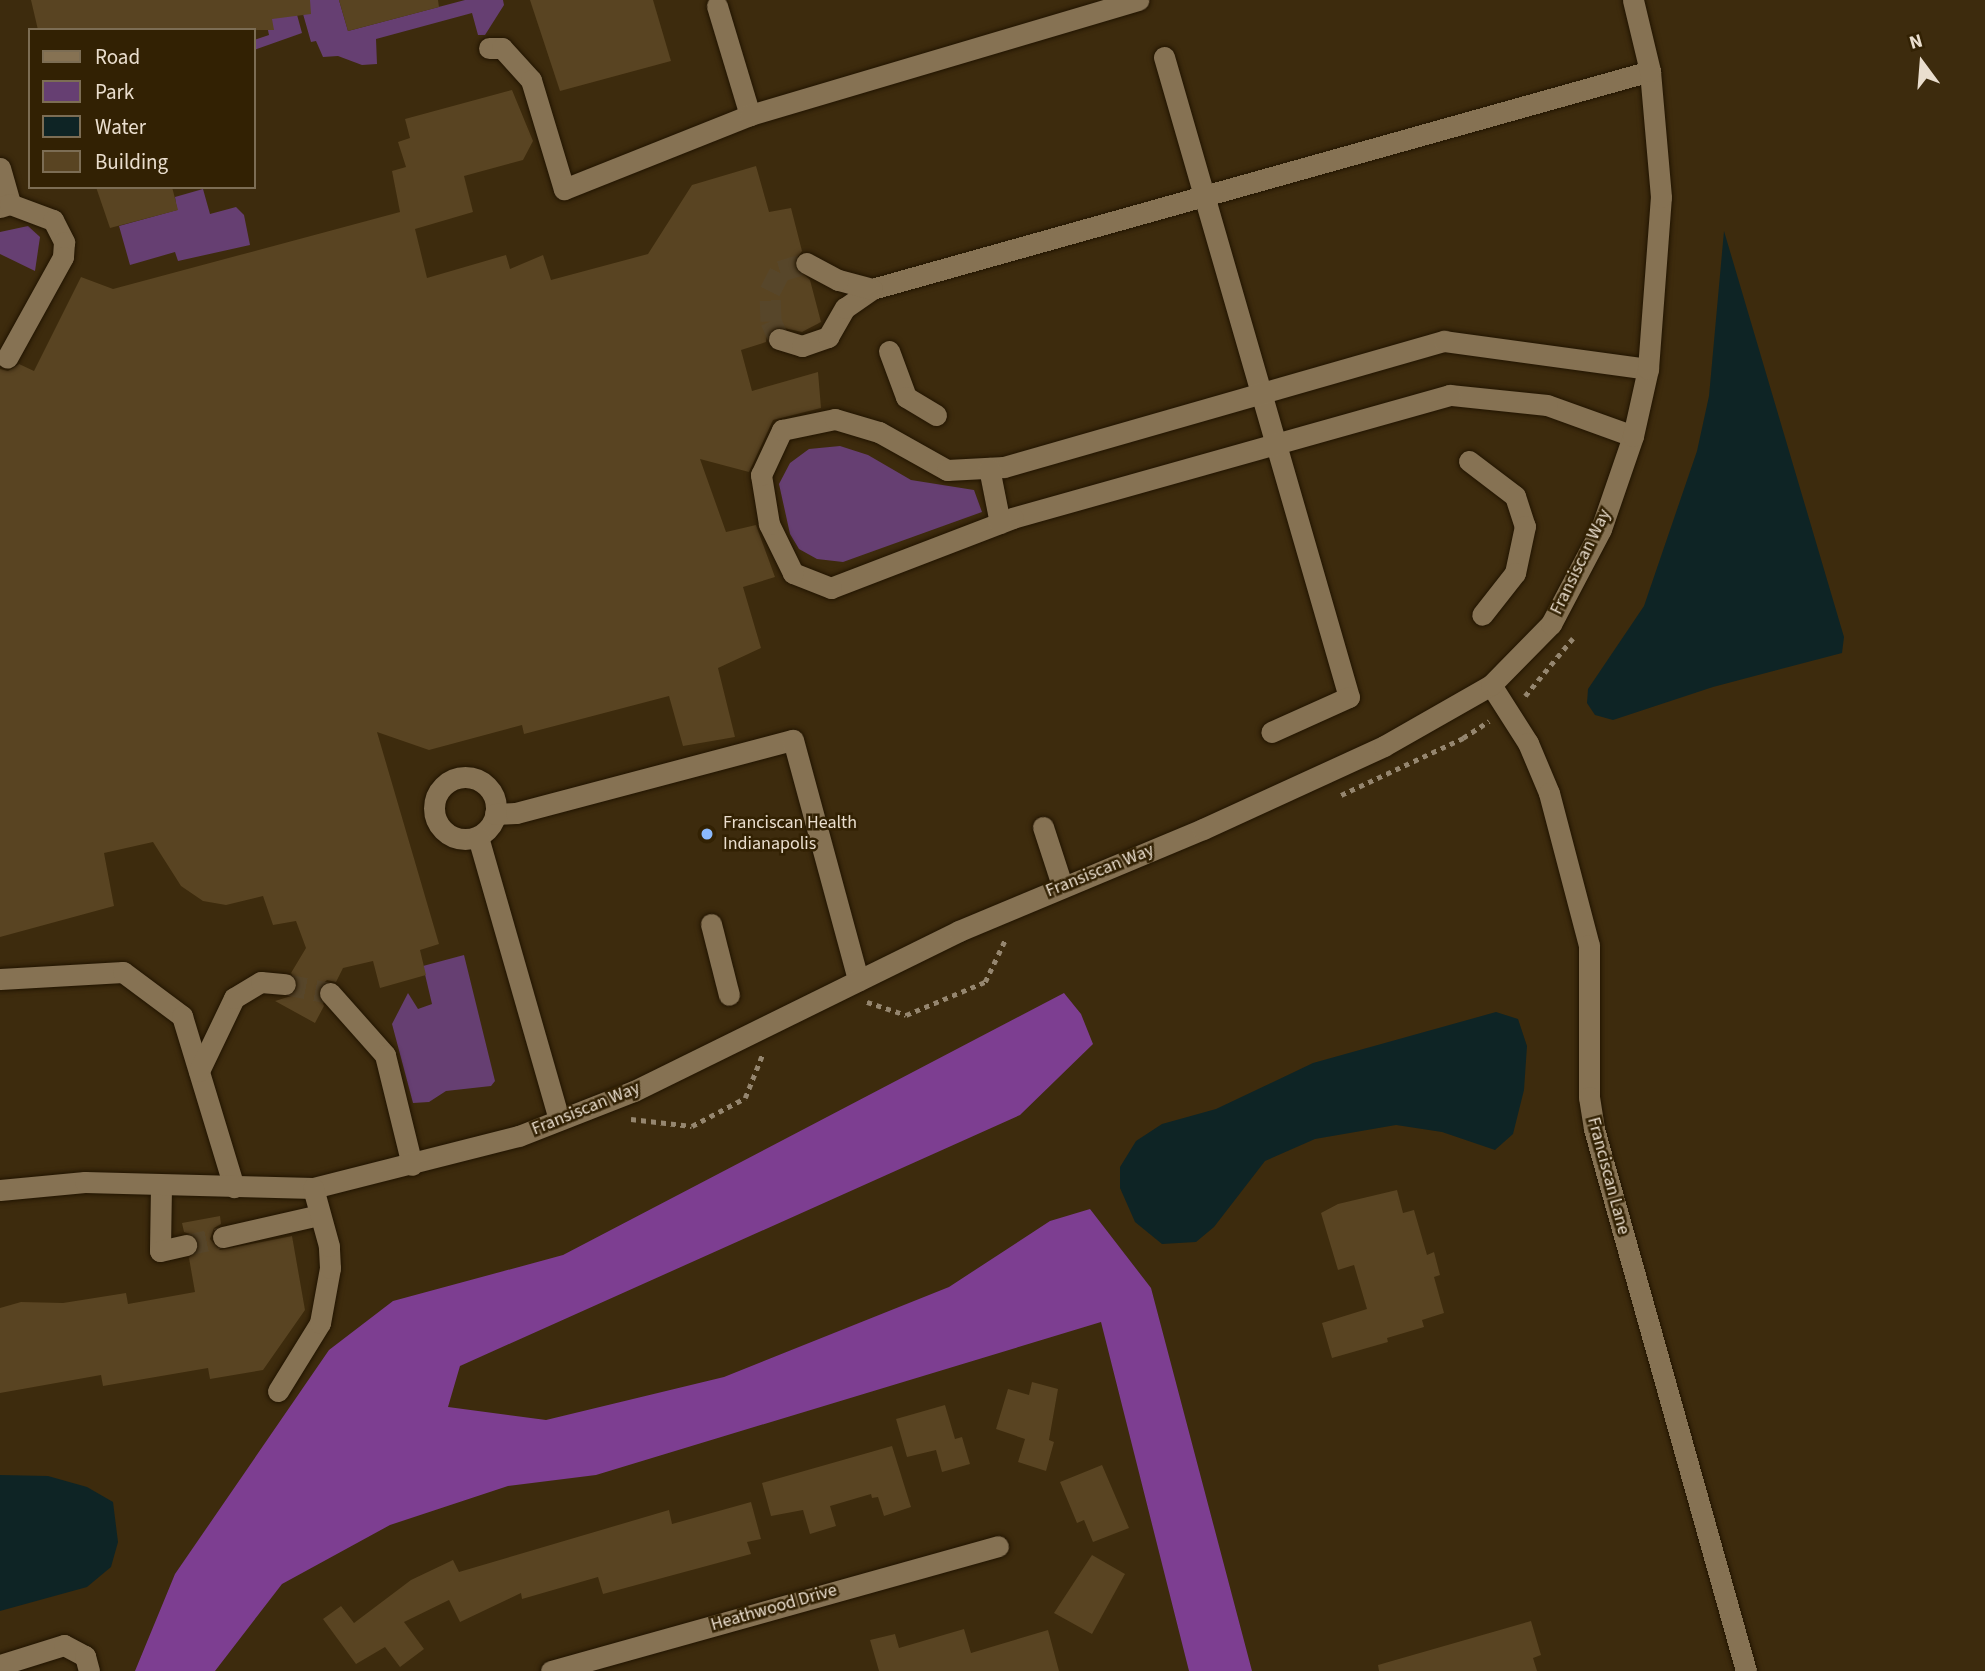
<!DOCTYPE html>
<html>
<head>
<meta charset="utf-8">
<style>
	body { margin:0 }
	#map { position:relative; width:1985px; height:1671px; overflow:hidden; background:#3d2b0d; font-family:"Source Sans 3",sans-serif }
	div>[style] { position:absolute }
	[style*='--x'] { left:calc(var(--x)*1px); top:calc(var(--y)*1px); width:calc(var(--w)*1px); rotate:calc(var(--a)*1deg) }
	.green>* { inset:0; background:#663f72 }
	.forest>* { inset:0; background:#7d3e91 }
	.water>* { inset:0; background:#0e2425 }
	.building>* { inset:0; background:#594422 }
	.minor-tunnel>* { height:21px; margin-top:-10.5px; transform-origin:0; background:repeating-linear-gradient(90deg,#57462a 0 21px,transparent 0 31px) }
	.path>* { height:4.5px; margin-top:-2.25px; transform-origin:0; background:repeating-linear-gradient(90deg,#95866f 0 5px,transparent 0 10px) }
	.roads { filter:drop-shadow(0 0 2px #211401) drop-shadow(0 0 2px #211401) }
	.minor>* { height:21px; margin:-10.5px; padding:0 10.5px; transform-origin:10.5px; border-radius:10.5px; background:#867253 }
	.minor>.ring { margin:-10.5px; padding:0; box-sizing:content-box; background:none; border:21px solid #867253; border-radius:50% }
	.dots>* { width:19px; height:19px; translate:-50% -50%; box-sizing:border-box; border:4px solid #322103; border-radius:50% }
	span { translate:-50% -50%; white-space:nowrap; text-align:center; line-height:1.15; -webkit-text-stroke:5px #322103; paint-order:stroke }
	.street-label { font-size:18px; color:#eadece }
	.poi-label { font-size:18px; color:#eadece }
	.left { translate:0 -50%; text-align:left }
	.legend { position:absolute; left:28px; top:28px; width:228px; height:161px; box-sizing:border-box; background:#322103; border:2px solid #7c6d54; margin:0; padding:9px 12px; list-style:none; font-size:21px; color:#eadece }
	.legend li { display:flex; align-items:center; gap:14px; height:35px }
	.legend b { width:35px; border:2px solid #7c6d54 }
	.north { position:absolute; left:1887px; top:28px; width:70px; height:70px; -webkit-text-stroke:5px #322103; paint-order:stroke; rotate:344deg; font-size:19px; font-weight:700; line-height:28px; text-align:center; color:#eadece }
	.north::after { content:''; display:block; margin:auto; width:24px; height:32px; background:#eadece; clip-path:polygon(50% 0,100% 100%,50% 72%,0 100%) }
</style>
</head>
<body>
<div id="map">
	<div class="green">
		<i style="clip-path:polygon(279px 0,293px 0,302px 33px,254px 50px,254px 40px,269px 35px,266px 21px)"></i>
		<i style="clip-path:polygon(299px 0,339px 0,348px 31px,465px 0,503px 0,504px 5px,485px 35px,478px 35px,472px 13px,376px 39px,377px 64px,362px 65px,338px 56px,323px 57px,316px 41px,311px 42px)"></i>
		<i style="clip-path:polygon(203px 189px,210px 214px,236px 207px,244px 215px,250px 245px,178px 261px,175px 252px,130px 265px,119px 226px,177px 210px,175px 197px)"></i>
		<i style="clip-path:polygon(28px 226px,40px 237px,35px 271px,0 254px,0 232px)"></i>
		<i style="clip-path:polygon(840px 446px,868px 455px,911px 480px,974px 490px,982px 512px,843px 562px,817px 559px,799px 549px,790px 534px,779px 484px,790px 463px,809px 449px)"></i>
		<i style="clip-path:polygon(464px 955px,495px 1081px,491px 1086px,446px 1091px,429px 1102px,413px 1103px,392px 1024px,408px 993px,418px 1009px,432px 1004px,423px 966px)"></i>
	</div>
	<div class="forest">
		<i style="clip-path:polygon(1064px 993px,1081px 1014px,1093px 1044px,1020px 1115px,460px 1366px,448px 1407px,546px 1420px,724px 1377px,949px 1287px,1050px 1221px,1090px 1209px,1151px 1288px,1252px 1671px,1189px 1671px,1101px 1322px,596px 1475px,508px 1486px,390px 1525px,282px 1584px,215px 1671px,135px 1671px,175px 1574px,329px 1350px,393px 1301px,563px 1255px)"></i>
	</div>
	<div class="water">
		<i style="clip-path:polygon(1724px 231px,1844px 637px,1842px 653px,1713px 687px,1613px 720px,1595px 715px,1587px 703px,1588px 689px,1644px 606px,1697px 451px,1709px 396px)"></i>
		<i style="clip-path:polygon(1496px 1012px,1518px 1019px,1527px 1046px,1524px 1090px,1513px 1134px,1495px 1150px,1442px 1132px,1396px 1125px,1315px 1139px,1265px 1161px,1214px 1227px,1196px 1242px,1162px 1244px,1135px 1222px,1120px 1188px,1120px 1167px,1136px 1141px,1162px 1124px,1216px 1109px,1313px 1063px)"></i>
		<i style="clip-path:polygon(0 1475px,48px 1476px,87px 1487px,113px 1502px,118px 1542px,111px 1567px,87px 1587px,0 1611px)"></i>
	</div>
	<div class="building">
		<i style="clip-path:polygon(31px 0,310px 0,311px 14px,272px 19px,274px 30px,38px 30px)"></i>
		<i style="clip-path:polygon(339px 0,438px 0,439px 7px,348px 31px)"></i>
		<i style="clip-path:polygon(530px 0,653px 0,671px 61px,560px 91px)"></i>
		<i style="clip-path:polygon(512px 90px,533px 141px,523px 160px,464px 176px,473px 212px,415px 229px,427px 278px,506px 255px,510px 269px,543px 255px,551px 280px,648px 254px,692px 185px,756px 166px,769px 212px,791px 208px,802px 251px,793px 264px,810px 280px,821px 322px,802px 332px,775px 326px,767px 335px,766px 342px,741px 350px,752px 391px,818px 372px,821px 408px,773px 420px,749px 472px,700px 459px,726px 532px,756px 525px,775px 577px,743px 587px,761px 648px,718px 668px,735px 737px,683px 746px,669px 696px,524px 734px,522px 725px,429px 750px,377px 732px,439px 944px,420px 950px,426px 975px,380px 988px,373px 961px,343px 968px,336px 982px,327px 980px,318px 988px,324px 1006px,315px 1023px,275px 1001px,291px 996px,298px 986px,291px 973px,306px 948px,296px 921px,273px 925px,263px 896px,226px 905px,203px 901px,181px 886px,153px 842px,104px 853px,114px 906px,0 937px,0 369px,8px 371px,19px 364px,34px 371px,81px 277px,113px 289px,400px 212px,392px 171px,406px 167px,398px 142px,410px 138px,405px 119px)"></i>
		<i style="clip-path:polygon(96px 187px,172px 187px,178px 210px,110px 228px)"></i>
		<i style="clip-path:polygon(1397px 1190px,1403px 1213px,1414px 1210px,1427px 1255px,1434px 1252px,1440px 1275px,1434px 1277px,1444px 1313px,1422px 1320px,1424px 1327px,1387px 1338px,1388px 1342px,1332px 1358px,1322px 1323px,1367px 1309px,1354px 1265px,1338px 1270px,1321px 1213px,1338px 1204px)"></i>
		<i style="clip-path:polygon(220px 1216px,221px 1224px,214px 1228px,210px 1239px,220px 1250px,292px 1236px,305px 1310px,263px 1370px,210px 1379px,208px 1368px,103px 1386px,101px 1375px,0 1393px,0 1308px,21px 1302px,63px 1303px,126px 1293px,128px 1304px,195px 1292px,189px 1258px,199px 1243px,195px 1236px,184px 1232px,182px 1223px)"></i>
		<i style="clip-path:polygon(1032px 1382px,1058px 1389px,1049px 1440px,1054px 1442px,1046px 1471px,1018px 1462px,1025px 1439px,996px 1429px,1008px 1389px,1029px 1395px)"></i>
		<i style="clip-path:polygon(945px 1405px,955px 1439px,962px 1437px,970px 1464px,942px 1472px,936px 1450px,907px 1457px,896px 1419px)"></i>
		<i style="clip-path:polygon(892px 1446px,911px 1507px,884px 1516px,878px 1497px,872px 1498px,871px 1494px,830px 1506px,836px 1526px,810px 1534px,803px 1510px,771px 1516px,762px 1483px)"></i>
		<i style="clip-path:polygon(1102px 1465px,1129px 1528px,1093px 1542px,1084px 1520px,1077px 1523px,1060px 1482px)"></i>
		<i style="clip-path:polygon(751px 1502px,761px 1539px,747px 1542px,751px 1554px,603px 1594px,598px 1577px,522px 1599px,521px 1593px,460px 1622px,449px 1600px,404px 1622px,424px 1649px,400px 1667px,385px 1647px,356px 1664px,323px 1619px,341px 1606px,354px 1623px,411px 1580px,453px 1560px,459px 1572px,669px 1510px,672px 1524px)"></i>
		<i style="clip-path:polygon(1092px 1555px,1125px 1574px,1092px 1634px,1054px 1613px)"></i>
		<i style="clip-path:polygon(1531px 1621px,1541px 1655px,1533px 1658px,1537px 1671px,1379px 1671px,1378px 1665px)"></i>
		<i style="clip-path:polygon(964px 1629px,971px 1653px,1048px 1630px,1059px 1671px,879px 1671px,870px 1640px,895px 1634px,899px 1648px)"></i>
	</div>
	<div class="minor-tunnel">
		<i style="--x:779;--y:339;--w:20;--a:-114"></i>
		<i style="--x:771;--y:321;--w:30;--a:-92"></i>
		<i style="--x:770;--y:291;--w:22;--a:-63"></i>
		<i style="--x:780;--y:271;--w:27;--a:-17"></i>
		<i style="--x:285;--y:984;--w:46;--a:11.3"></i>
		<i style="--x:186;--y:1245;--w:38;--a:-12"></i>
	</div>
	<div class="path">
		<i style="--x:1525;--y:696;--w:75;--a:-50.4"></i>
		<i style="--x:1341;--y:795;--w:135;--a:-25"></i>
		<i style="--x:1463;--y:738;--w:31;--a:-33"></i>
		<i style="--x:867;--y:1002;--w:41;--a:18.4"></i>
		<i style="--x:906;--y:1015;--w:86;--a:-22.7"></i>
		<i style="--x:985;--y:982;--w:49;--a:-64.5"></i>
		<i style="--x:631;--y:1119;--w:61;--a:6.5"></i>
		<i style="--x:692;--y:1126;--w:60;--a:-27.8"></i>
		<i style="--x:745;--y:1098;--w:48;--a:-68.2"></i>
	</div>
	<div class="roads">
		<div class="minor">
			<i style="--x:717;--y:6;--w:114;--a:73.2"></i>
			<i style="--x:489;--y:48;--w:13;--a:0"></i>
			<i style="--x:502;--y:48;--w:43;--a:47.8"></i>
			<i style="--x:531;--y:80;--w:114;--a:73.2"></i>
			<i style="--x:564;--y:189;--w:200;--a:-21.7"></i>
			<i style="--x:750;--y:115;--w:405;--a:-16.5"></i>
			<i style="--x:1164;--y:57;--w:666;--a:73.88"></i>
			<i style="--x:1349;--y:697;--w:85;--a:155.8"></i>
			<i style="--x:0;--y:168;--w:37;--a:74"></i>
			<i style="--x:0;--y:207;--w:10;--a:-17"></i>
			<i style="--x:10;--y:204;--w:46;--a:20.4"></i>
			<i style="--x:53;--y:220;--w:25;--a:63"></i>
			<i style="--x:64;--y:242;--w:15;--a:94"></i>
			<i style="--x:63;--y:257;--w:115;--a:119"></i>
			<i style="--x:872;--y:289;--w:808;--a:-15.65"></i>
			<i style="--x:779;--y:339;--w:24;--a:17"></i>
			<i style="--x:802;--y:346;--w:28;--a:-19"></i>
			<i style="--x:828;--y:337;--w:34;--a:-60"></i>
			<i style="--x:845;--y:308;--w:33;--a:-35"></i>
			<i style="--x:872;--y:289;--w:35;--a:-165"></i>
			<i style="--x:838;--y:280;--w:36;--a:-152"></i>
			<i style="--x:889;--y:351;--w:49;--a:69.7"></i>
			<i style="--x:906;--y:397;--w:35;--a:31"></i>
			<i style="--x:1633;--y:436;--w:91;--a:-160.2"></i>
			<i style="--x:1547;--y:405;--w:98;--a:-174.1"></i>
			<i style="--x:1450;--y:395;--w:454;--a:164.3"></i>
			<i style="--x:1013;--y:518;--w:195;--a:159"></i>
			<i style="--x:831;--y:588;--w:41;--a:-158.5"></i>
			<i style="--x:793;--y:573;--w:55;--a:-116.1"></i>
			<i style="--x:769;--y:524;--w:50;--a:-99.3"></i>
			<i style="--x:761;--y:475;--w:50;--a:-65"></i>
			<i style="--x:782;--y:430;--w:54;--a:-11.7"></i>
			<i style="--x:835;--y:419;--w:46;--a:16.5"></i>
			<i style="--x:879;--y:432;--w:78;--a:29.2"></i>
			<i style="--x:947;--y:470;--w:57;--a:-3"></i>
			<i style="--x:1004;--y:467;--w:458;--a:-16"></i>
			<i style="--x:1444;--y:341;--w:206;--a:7.8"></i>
			<i style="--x:1469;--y:461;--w:58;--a:37.3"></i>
			<i style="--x:1515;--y:496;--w:32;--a:72"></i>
			<i style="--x:1525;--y:526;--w:48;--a:102"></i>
			<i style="--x:1515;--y:573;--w:53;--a:128.2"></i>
			<i style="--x:989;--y:468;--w:56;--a:78.7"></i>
			<i style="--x:1491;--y:685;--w:69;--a:57.5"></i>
			<i style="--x:1528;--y:743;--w:54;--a:67.2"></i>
			<i style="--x:1549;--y:793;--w:157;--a:75.3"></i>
			<i style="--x:1589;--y:945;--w:152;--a:90"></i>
			<i style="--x:1589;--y:1097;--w:32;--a:81"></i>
			<i style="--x:1594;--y:1129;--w:563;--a:74.33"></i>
			<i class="ring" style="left:434px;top:777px;width:41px;height:41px"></i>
			<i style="--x:495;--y:814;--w:21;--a:-3"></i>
			<i style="--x:516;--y:813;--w:286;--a:-14.8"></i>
			<i style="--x:793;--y:740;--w:249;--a:74.8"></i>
			<i style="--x:1043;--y:827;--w:61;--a:71.9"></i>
			<i style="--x:478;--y:837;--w:294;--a:74"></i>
			<i style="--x:711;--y:924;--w:73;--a:75.8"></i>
			<i style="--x:0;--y:979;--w:123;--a:-3.3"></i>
			<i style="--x:123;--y:972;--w:74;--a:36.7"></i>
			<i style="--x:182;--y:1016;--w:179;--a:73.1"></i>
			<i style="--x:330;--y:993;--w:83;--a:48.4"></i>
			<i style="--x:385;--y:1055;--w:113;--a:76.2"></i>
			<i style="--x:199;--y:1071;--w:81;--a:-64.4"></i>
			<i style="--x:234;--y:998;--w:31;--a:-31"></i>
			<i style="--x:261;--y:982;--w:24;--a:5"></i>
			<i style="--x:161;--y:1186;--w:65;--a:90.9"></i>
			<i style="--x:160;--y:1251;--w:27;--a:-13"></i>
			<i style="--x:0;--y:1190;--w:85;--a:-5.4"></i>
			<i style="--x:85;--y:1182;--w:228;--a:1.5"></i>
			<i style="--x:313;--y:1188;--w:212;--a:-14.2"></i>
			<i style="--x:519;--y:1136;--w:123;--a:-21.4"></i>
			<i style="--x:634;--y:1091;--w:362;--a:-26.2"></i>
			<i style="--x:959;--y:931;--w:264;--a:-22.7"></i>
			<i style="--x:1203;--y:829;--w:199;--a:-24.6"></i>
			<i style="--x:1384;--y:746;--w:123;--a:-29.7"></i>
			<i style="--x:1491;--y:685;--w:86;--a:-45.5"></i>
			<i style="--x:1551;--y:624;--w:107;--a:-62.2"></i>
			<i style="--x:1601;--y:529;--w:98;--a:-71"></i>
			<i style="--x:1633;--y:436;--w:69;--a:-77.4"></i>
			<i style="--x:1648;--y:369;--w:172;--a:-85.7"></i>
			<i style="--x:1661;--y:197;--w:126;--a:-95"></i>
			<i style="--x:1650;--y:71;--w:73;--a:-103.5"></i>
			<i style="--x:223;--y:1237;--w:98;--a:-12.9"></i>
			<i style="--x:278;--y:1391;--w:80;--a:-58.3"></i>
			<i style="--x:320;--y:1323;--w:56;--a:-79.7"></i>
			<i style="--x:330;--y:1268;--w:22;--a:-93"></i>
			<i style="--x:329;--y:1246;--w:60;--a:-105.4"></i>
			<i style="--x:0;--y:1665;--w:67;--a:-17.4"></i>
			<i style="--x:64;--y:1645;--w:24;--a:28"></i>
			<i style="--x:85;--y:1656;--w:16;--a:75"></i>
			<i style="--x:551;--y:1671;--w:464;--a:-15.6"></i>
		</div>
	</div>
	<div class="dots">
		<i style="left:707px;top:834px;background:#8bb9fc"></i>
	</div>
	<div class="street-label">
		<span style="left:1581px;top:562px;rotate:-64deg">Fransiscan Way</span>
		<span style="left:1100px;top:871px;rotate:-22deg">Fransiscan Way</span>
		<span style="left:586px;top:1109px;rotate:-22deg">Fransiscan Way</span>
		<span style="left:1608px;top:1176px;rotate:75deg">Franciscan Lane</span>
		<span style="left:774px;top:1608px;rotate:-16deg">Heathwood Drive</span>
	</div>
	<div class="poi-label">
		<span class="left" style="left:723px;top:834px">Franciscan Health<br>Indianapolis</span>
	</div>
	<ul class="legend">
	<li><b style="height:9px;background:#867253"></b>Road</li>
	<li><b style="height:19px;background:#663f72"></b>Park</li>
	<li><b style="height:19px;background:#0e2425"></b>Water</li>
	<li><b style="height:19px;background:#594422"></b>Building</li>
	</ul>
	<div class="north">N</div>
</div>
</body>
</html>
